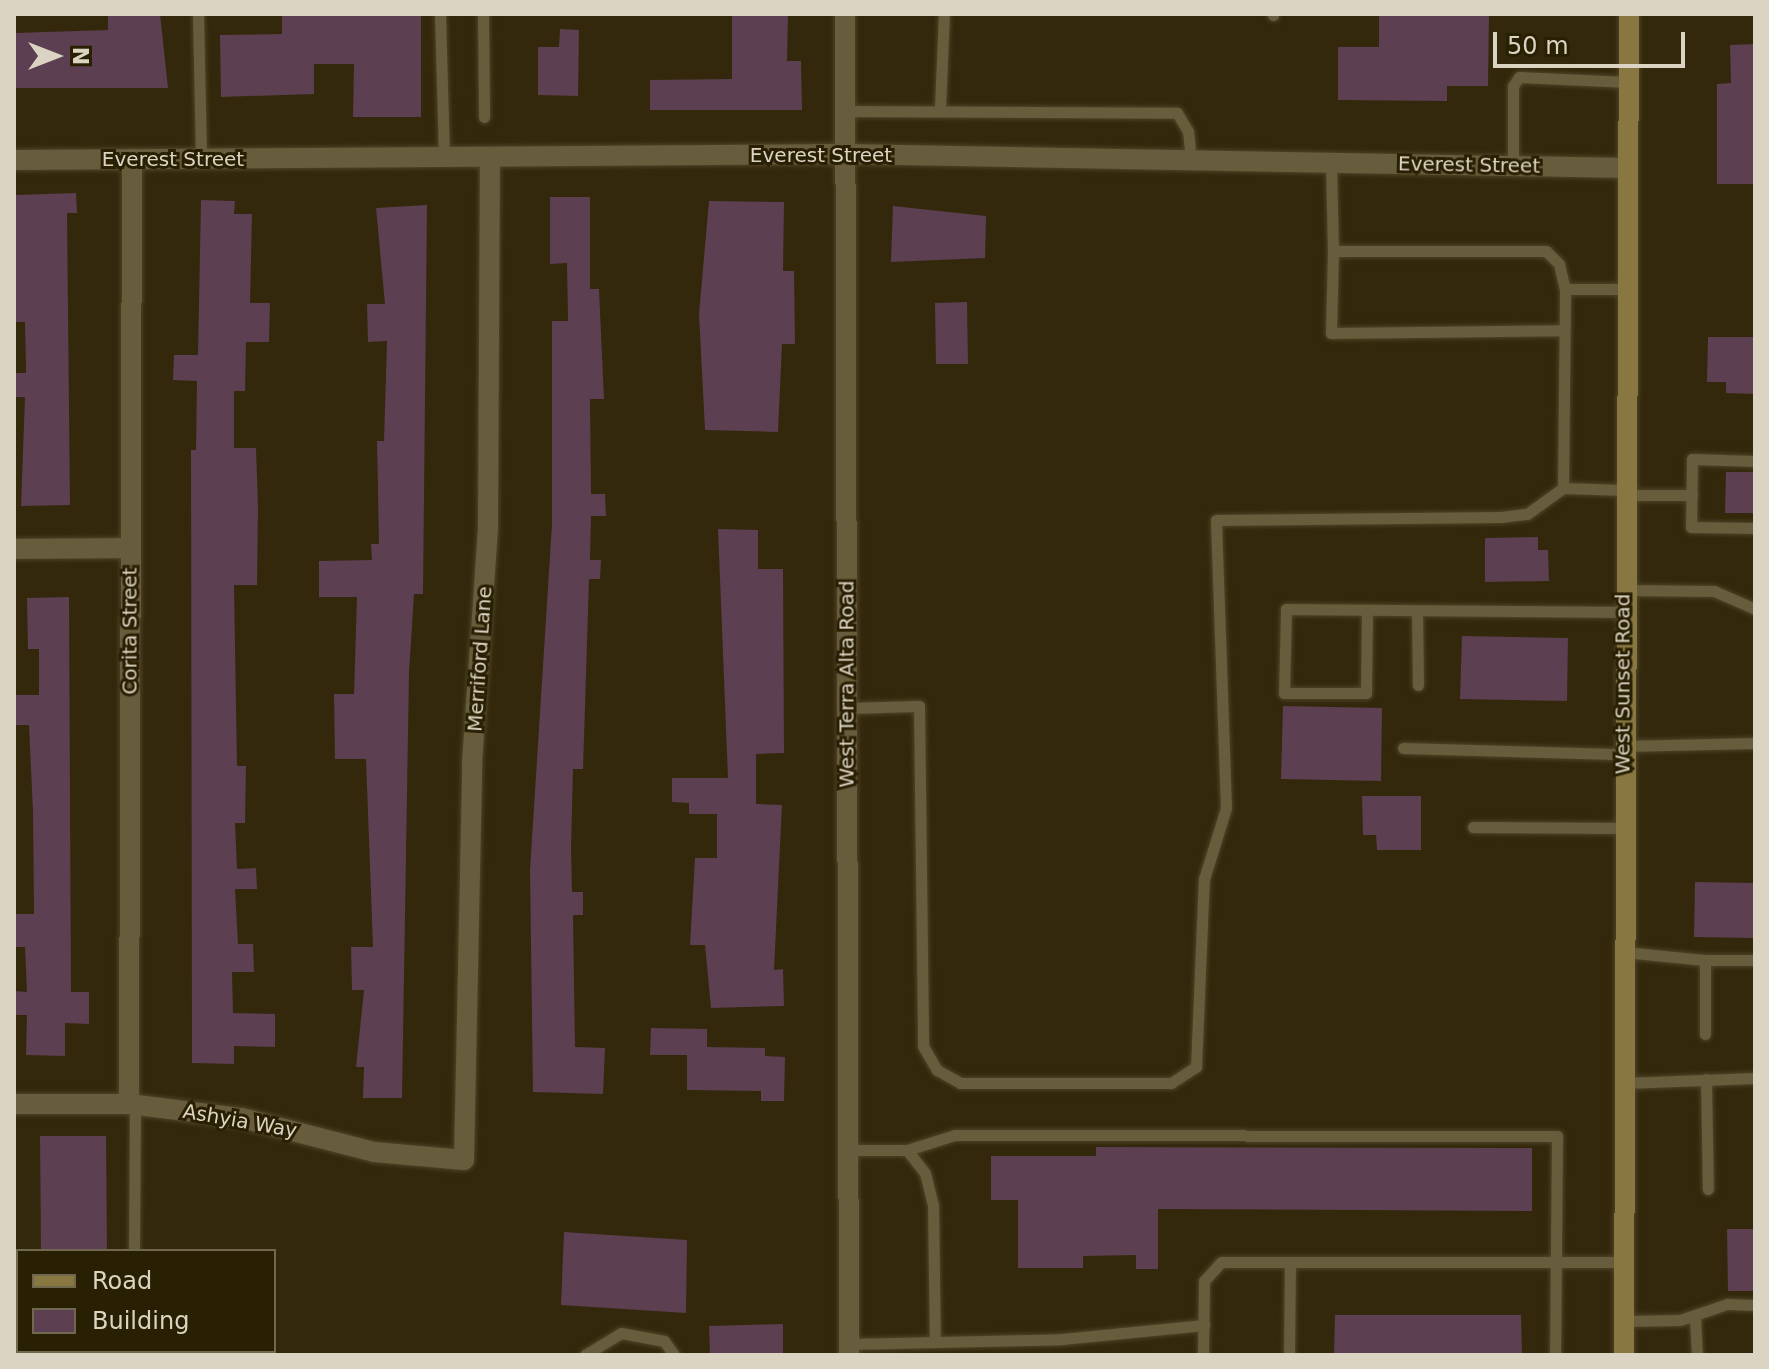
<!DOCTYPE html>
<html>
<head>
<meta charset="utf-8">
<style>
	body { margin:0 }
	#map { position:relative; width:1769px; height:1369px; overflow:hidden; background:#33280b; font-family:"DejaVu Sans",sans-serif }
	div>[style] { position:absolute }
	[style*='--x'] { left:calc(var(--x)*1px); top:calc(var(--y)*1px); width:calc(var(--w)*1px); rotate:calc(var(--a)*1deg) }
	.building>* { inset:0; background:#5c3f50 }
	.roads { filter:drop-shadow(0 0 2px #4e4428) drop-shadow(0 0 2px #4e4428) }
	.service>* { height:11px; margin:-5.5px; padding:0 5.5px; transform-origin:5.5px; border-radius:5.5px; background:#675c3b }
	.minor>* { height:20px; margin:-10px; padding:0 10px; transform-origin:10px; border-radius:10px; background:#675c3b }
	.secondary>* { height:20px; margin:-10px; padding:0 10px; transform-origin:10px; border-radius:10px; background:#897741 }
	span { translate:-50% -50%; white-space:nowrap; text-align:center; line-height:1.15; -webkit-text-stroke:6px #291f02; paint-order:stroke }
	.street-label { font-size:20px; color:#dbd4c3 }
	.frame { position:absolute; inset:0; border:16px solid #dbd4c3; pointer-events:none }
	.legend { position:absolute; left:16px; top:1249px; width:260px; height:104px; box-sizing:border-box; background:#291f02; border:2px solid #70674f; margin:0; padding:10px 14px; list-style:none; font-size:24px; color:#dbd4c3 }
	.legend li { display:flex; align-items:center; gap:16px; height:40px }
	.legend b { width:40px; border:2px solid #70674f }
	.north { position:absolute; left:16px; top:16px; width:80px; height:80px; -webkit-text-stroke:6px #291f02; paint-order:stroke; rotate:90deg; font-size:22px; font-weight:700; line-height:32px; text-align:center; color:#dbd4c3 }
	.north::after { content:''; display:block; margin:auto; width:28px; height:36px; background:#dbd4c3; clip-path:polygon(50% 0,100% 100%,50% 72%,0 100%) }
	.scale { position:absolute; left:1493px; top:32px; width:192px; height:36px; box-sizing:border-box; border:4px solid #dbd4c3; border-top:0; padding-left:10px; font-size:24px; line-height:28px; white-space:nowrap; color:#dbd4c3; -webkit-text-stroke:6px #291f02; paint-order:stroke }
</style>
</head>
<body>
<div id="map">
	<div class="building">
		<i style="clip-path:polygon(108px 14px,160px 14px,168px 88px,14px 88px,14px 33px,108px 30px)"></i>
		<i style="clip-path:polygon(282px 14px,421px 14px,421px 117px,353px 117px,354px 64px,314px 64px,314px 94px,221px 97px,220px 35px,282px 34px)"></i>
		<i style="clip-path:polygon(732px 14px,788px 14px,787px 61px,801px 61px,802px 110px,650px 110px,650px 80px,732px 79px)"></i>
		<i style="clip-path:polygon(1379px 14px,1489px 14px,1488px 86px,1447px 86px,1447px 101px,1338px 100px,1338px 47px,1379px 47px)"></i>
		<i style="clip-path:polygon(560px 29px,579px 30px,578px 96px,538px 95px,538px 47px,559px 47px)"></i>
		<i style="clip-path:polygon(1755px 44px,1753px 184px,1717px 184px,1717px 84px,1731px 83px,1730px 45px)"></i>
		<i style="clip-path:polygon(76px 193px,77px 213px,67px 213px,70px 505px,21px 506px,25px 397px,14px 397px,14px 373px,26px 373px,25px 322px,14px 322px,14px 195px)"></i>
		<i style="clip-path:polygon(550px 197px,590px 197px,590px 289px,599px 289px,604px 399px,590px 399px,591px 494px,605px 494px,606px 516px,591px 516px,590px 560px,601px 560px,600px 579px,589px 579px,583px 769px,573px 769px,571px 848px,572px 892px,583px 892px,583px 915px,573px 915px,575px 1047px,605px 1048px,603px 1094px,533px 1092px,530px 870px,552px 524px,552px 321px,568px 321px,567px 263px,550px 264px)"></i>
		<i style="clip-path:polygon(201px 200px,235px 201px,234px 214px,252px 214px,250px 303px,270px 303px,269px 342px,246px 342px,245px 391px,234px 391px,234px 448px,256px 448px,258px 507px,257px 585px,234px 585px,237px 766px,246px 766px,245px 823px,235px 823px,237px 869px,256px 868px,257px 889px,235px 889px,238px 944px,253px 944px,254px 972px,232px 972px,233px 1013px,275px 1014px,275px 1047px,234px 1046px,234px 1064px,192px 1063px,191px 450px,196px 450px,197px 381px,173px 380px,174px 355px,198px 355px)"></i>
		<i style="clip-path:polygon(709px 201px,784px 202px,783px 271px,794px 271px,795px 344px,782px 344px,778px 432px,705px 430px,699px 314px)"></i>
		<i style="clip-path:polygon(427px 205px,423px 594px,414px 594px,409px 673px,402px 1098px,363px 1098px,364px 1067px,356px 1067px,364px 990px,352px 990px,351px 947px,373px 947px,366px 759px,335px 759px,334px 694px,354px 694px,357px 597px,319px 597px,319px 561px,372px 560px,371px 544px,379px 544px,377px 441px,384px 441px,387px 341px,368px 342px,367px 304px,385px 304px,376px 208px)"></i>
		<i style="clip-path:polygon(893px 206px,986px 216px,985px 258px,891px 262px)"></i>
		<i style="clip-path:polygon(967px 302px,968px 364px,936px 364px,935px 303px)"></i>
		<i style="clip-path:polygon(1708px 337px,1755px 337px,1755px 394px,1726px 393px,1726px 382px,1707px 382px)"></i>
		<i style="clip-path:polygon(1726px 472px,1755px 472px,1755px 513px,1725px 513px)"></i>
		<i style="clip-path:polygon(718px 529px,758px 530px,758px 569px,783px 569px,784px 753px,756px 754px,756px 804px,782px 805px,774px 970px,783px 969px,784px 1006px,711px 1008px,705px 945px,690px 945px,695px 858px,717px 858px,717px 814px,689px 814px,689px 803px,672px 802px,672px 778px,728px 778px)"></i>
		<i style="clip-path:polygon(1538px 537px,1538px 550px,1548px 550px,1549px 581px,1485px 582px,1485px 538px)"></i>
		<i style="clip-path:polygon(69px 597px,71px 992px,89px 992px,89px 1024px,65px 1023px,65px 1056px,26px 1055px,27px 1015px,14px 1015px,14px 991px,27px 992px,25px 947px,14px 947px,14px 914px,34px 914px,33px 812px,29px 725px,14px 725px,14px 695px,39px 695px,39px 649px,28px 649px,27px 598px)"></i>
		<i style="clip-path:polygon(1462px 636px,1568px 638px,1567px 701px,1460px 699px)"></i>
		<i style="clip-path:polygon(1283px 706px,1382px 708px,1381px 781px,1281px 779px)"></i>
		<i style="clip-path:polygon(1362px 796px,1421px 796px,1421px 850px,1377px 850px,1376px 835px,1363px 835px)"></i>
		<i style="clip-path:polygon(1695px 882px,1755px 883px,1755px 938px,1694px 937px)"></i>
		<i style="clip-path:polygon(651px 1028px,707px 1029px,707px 1047px,765px 1048px,765px 1056px,785px 1057px,784px 1101px,761px 1101px,761px 1091px,687px 1090px,687px 1055px,650px 1055px)"></i>
		<i style="clip-path:polygon(40px 1136px,106px 1136px,107px 1251px,41px 1251px)"></i>
		<i style="clip-path:polygon(1096px 1147px,1532px 1148px,1532px 1211px,1158px 1209px,1158px 1269px,1136px 1269px,1136px 1255px,1083px 1256px,1083px 1268px,1018px 1268px,1018px 1200px,991px 1200px,991px 1156px,1096px 1156px)"></i>
		<i style="clip-path:polygon(1727px 1229px,1755px 1229px,1755px 1291px,1728px 1291px)"></i>
		<i style="clip-path:polygon(564px 1232px,687px 1240px,686px 1313px,561px 1305px)"></i>
		<i style="clip-path:polygon(1335px 1315px,1521px 1315px,1522px 1355px,1334px 1355px)"></i>
		<i style="clip-path:polygon(783px 1324px,783px 1355px,710px 1355px,709px 1326px)"></i>
	</div>
	<div class="roads">
		<div class="service">
			<i style="--x:198;--y:14;--w:145;--a:88.8"></i>
			<i style="--x:440;--y:14;--w:143;--a:88.4"></i>
			<i style="--x:483;--y:14;--w:103;--a:89.4"></i>
			<i style="--x:1273;--y:15;--w:1;--a:-90"></i>
			<i style="--x:940;--y:108;--w:94;--a:-87.6"></i>
			<i style="--x:845;--y:111;--w:332;--a:0.3"></i>
			<i style="--x:1177;--y:113;--w:21;--a:59"></i>
			<i style="--x:1188;--y:131;--w:29;--a:84"></i>
			<i style="--x:1331;--y:163;--w:88;--a:88.7"></i>
			<i style="--x:1333;--y:251;--w:213;--a:0"></i>
			<i style="--x:1546;--y:251;--w:18;--a:45"></i>
			<i style="--x:1559;--y:264;--w:26;--a:77"></i>
			<i style="--x:1513;--y:166;--w:80;--a:-90"></i>
			<i style="--x:1513;--y:86;--w:11;--a:-56"></i>
			<i style="--x:1519;--y:77;--w:109;--a:2.6"></i>
			<i style="--x:1333;--y:251;--w:82;--a:91.4"></i>
			<i style="--x:1331;--y:333;--w:233;--a:-0.7"></i>
			<i style="--x:1755;--y:461;--w:63;--a:-178.2"></i>
			<i style="--x:1692;--y:459;--w:68;--a:90.8"></i>
			<i style="--x:1691;--y:527;--w:64;--a:0.9"></i>
			<i style="--x:1624;--y:490;--w:61;--a:-178.1"></i>
			<i style="--x:1563;--y:488;--w:199;--a:-89.4"></i>
			<i style="--x:1565;--y:289;--w:61;--a:0"></i>
			<i style="--x:1624;--y:495;--w:68;--a:0"></i>
			<i style="--x:1623;--y:590;--w:91;--a:0.6"></i>
			<i style="--x:1714;--y:591;--w:45;--a:23.7"></i>
			<i style="--x:1367;--y:611;--w:82;--a:90.7"></i>
			<i style="--x:1366;--y:693;--w:82;--a:180"></i>
			<i style="--x:1284;--y:693;--w:84;--a:-88.6"></i>
			<i style="--x:1286;--y:609;--w:337;--a:0.5"></i>
			<i style="--x:1417;--y:612;--w:73;--a:89.2"></i>
			<i style="--x:847;--y:708;--w:72;--a:-1.6"></i>
			<i style="--x:919;--y:706;--w:340;--a:89.3"></i>
			<i style="--x:923;--y:1046;--w:28;--a:60"></i>
			<i style="--x:937;--y:1070;--w:26;--a:29"></i>
			<i style="--x:960;--y:1083;--w:211;--a:0"></i>
			<i style="--x:1171;--y:1083;--w:30;--a:-33"></i>
			<i style="--x:1196;--y:1067;--w:188;--a:-87.6"></i>
			<i style="--x:1204;--y:879;--w:74;--a:-72.8"></i>
			<i style="--x:1226;--y:808;--w:288;--a:-92"></i>
			<i style="--x:1216;--y:520;--w:285;--a:-0.6"></i>
			<i style="--x:1501;--y:517;--w:26;--a:-7"></i>
			<i style="--x:1527;--y:514;--w:44;--a:-35.8"></i>
			<i style="--x:1623;--y:746;--w:132;--a:-1.3"></i>
			<i style="--x:1403;--y:748;--w:220;--a:1.6"></i>
			<i style="--x:1473;--y:827;--w:150;--a:0.4"></i>
			<i style="--x:1624;--y:952;--w:81;--a:5.6"></i>
			<i style="--x:1705;--y:960;--w:74;--a:90"></i>
			<i style="--x:1705;--y:960;--w:50;--a:0"></i>
			<i style="--x:1706;--y:1079;--w:110;--a:89"></i>
			<i style="--x:1624;--y:1083;--w:131;--a:-2.2"></i>
			<i style="--x:848;--y:1150;--w:59;--a:0"></i>
			<i style="--x:907;--y:1150;--w:29;--a:52"></i>
			<i style="--x:925;--y:1173;--w:33;--a:76"></i>
			<i style="--x:933;--y:1205;--w:137;--a:89.2"></i>
			<i style="--x:907;--y:1150;--w:50;--a:-17.4"></i>
			<i style="--x:955;--y:1135;--w:602;--a:0.1"></i>
			<i style="--x:1557;--y:1136;--w:219;--a:90.5"></i>
			<i style="--x:134;--y:1251;--w:147;--a:-89.6"></i>
			<i style="--x:1695;--y:1317;--w:38;--a:87"></i>
			<i style="--x:1624;--y:1321;--w:56;--a:-1"></i>
			<i style="--x:1680;--y:1320;--w:50;--a:-18.8"></i>
			<i style="--x:1727;--y:1304;--w:28;--a:2"></i>
			<i style="--x:849;--y:1344;--w:213;--a:-1.3"></i>
			<i style="--x:1062;--y:1339;--w:143;--a:-5.6"></i>
			<i style="--x:133;--y:1355;--w:4;--a:-90"></i>
			<i style="--x:585;--y:1355;--w:42;--a:-31.4"></i>
			<i style="--x:621;--y:1333;--w:44;--a:10.5"></i>
			<i style="--x:664;--y:1341;--w:17;--a:54"></i>
			<i style="--x:1203;--y:1355;--w:74;--a:-89.2"></i>
			<i style="--x:1204;--y:1281;--w:25;--a:-48"></i>
			<i style="--x:1221;--y:1262;--w:403;--a:0"></i>
			<i style="--x:1289;--y:1355;--w:93;--a:-89.4"></i>
		</div>
		<div class="minor">
			<i style="--x:845;--y:14;--w:1341;--a:89.83"></i>
			<i style="--x:14;--y:160;--w:831;--a:-0.41"></i>
			<i style="--x:845;--y:154;--w:782;--a:1.03"></i>
			<i style="--x:14;--y:549;--w:116;--a:-0.5"></i>
			<i style="--x:14;--y:1104;--w:115;--a:0"></i>
			<i style="--x:129;--y:1104;--w:114;--a:7.1"></i>
			<i style="--x:242;--y:1118;--w:136;--a:14.4"></i>
			<i style="--x:374;--y:1152;--w:90;--a:5.1"></i>
			<i style="--x:464;--y:1160;--w:397;--a:-88.8"></i>
			<i style="--x:472;--y:763;--w:235;--a:-86.1"></i>
			<i style="--x:488;--y:529;--w:372;--a:-89.7"></i>
			<i style="--x:129;--y:1104;--w:945;--a:-89.82"></i>
		</div>
		<div class="secondary">
			<i style="--x:1624;--y:1355;--w:1341;--a:-89.79"></i>
		</div>
	</div>
	<div class="street-label">
		<span style="left:821px;top:155px">Everest Street</span>
		<span style="left:173px;top:159px">Everest Street</span>
		<span style="left:1469px;top:165px;rotate:1deg">Everest Street</span>
		<span style="left:130px;top:631px;rotate:-90deg">Corita Street</span>
		<span style="left:480px;top:659px;rotate:-86deg">Merriford Lane</span>
		<span style="left:847px;top:684px;rotate:-90deg">West Terra Alta Road</span>
		<span style="left:1623px;top:684px;rotate:-90deg">West Sunset Road</span>
		<span style="left:240px;top:1121px;rotate:10deg">Ashyia Way</span>
	</div>
	<div class="frame"></div>
	<ul class="legend">
	<li><b style="height:10px;background:#897741"></b>Road</li>
	<li><b style="height:22px;background:#5c3f50"></b>Building</li>
	</ul>
	<div class="north">N</div>
	<div class="scale">50 m</div>
</div>
</body>
</html>
